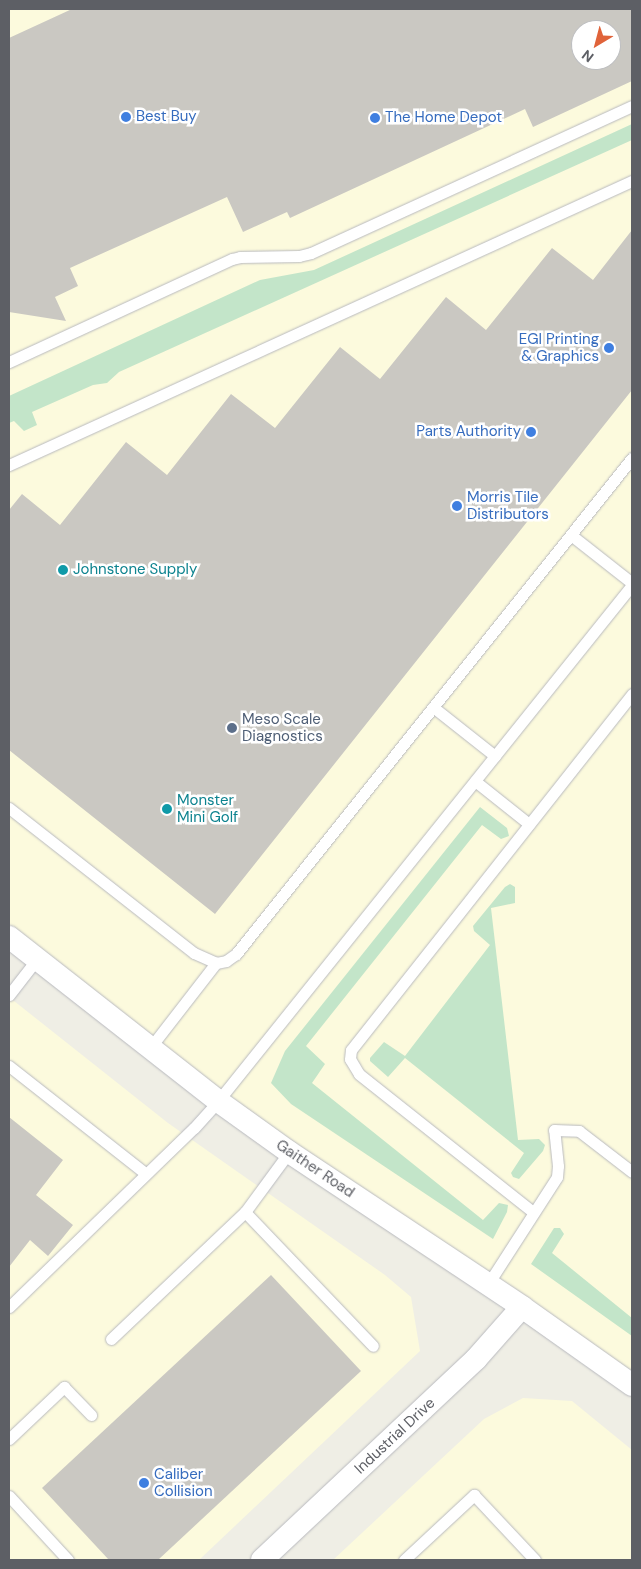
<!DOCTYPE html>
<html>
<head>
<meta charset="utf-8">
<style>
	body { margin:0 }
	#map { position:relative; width:641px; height:1569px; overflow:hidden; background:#efeee5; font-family:"DM Sans",sans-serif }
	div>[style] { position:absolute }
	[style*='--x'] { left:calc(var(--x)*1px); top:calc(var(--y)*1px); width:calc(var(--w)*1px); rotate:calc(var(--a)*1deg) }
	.commercial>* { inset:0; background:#fcfadd }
	.green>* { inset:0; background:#c3e5c9 }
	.building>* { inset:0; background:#cac8c2 }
	.roads { filter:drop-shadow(0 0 1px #b8b9be) drop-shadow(0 0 1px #b8b9be) }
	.service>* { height:11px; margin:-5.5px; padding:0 5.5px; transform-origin:5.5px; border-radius:5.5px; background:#fff }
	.minor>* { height:22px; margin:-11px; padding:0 11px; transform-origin:11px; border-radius:11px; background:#fff }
	.dots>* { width:14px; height:14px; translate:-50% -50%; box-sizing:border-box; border:2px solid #fff; border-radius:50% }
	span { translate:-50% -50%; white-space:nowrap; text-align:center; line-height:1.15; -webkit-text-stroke:5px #fff; paint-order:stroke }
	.shop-label { font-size:15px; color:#366cbe }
	.left { translate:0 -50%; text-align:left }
	.right { translate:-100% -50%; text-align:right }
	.culture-label { font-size:15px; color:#0d838f }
	.service-label { font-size:15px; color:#4e5e75 }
	.street-label { font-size:15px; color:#5d5f65 }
	.frame { position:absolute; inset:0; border:10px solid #5d5f65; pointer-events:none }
	.north { position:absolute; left:571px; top:20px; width:50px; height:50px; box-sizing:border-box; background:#fff; border:1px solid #bebfc1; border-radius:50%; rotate:217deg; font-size:14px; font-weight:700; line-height:20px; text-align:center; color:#5d5f65 }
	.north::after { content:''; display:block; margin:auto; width:18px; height:22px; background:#e0633a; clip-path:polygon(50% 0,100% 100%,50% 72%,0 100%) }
</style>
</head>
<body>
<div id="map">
	<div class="commercial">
		<i style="clip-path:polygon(evenodd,9px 9px,632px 9px,632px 1375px,316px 1163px,9px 930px,9px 9px,581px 30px,611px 30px,611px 60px,581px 60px,581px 30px)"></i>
		<i style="clip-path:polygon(9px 997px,168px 1123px,385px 1275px,411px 1297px,420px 1351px,199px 1560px,9px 1560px)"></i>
		<i style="clip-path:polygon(523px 1398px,572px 1401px,632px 1450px,632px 1560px,333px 1560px,484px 1419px)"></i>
	</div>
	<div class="green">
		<i style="clip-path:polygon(632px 124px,632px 140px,119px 372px,107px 383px,93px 385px,32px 412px,37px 425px,24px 431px,14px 421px,9px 423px,9px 396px,260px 280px,314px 270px)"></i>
		<i style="clip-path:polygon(480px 807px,507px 828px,509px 836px,501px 839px,482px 825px,306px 1046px,325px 1064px,312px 1083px,483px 1220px,499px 1203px,508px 1205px,507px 1212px,493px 1239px,291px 1104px,271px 1083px,285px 1051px)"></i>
		<i style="clip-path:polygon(510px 884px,515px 887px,515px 903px,491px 908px,518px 1140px,539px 1139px,545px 1145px,543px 1151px,519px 1179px,513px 1177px,511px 1173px,524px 1153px,405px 1058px,388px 1077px,370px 1061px,370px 1058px,384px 1042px,405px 1056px,490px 945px,474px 931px,473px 926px,505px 887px)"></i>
		<i style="clip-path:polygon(554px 1228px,560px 1228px,564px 1234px,552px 1253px,632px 1318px,632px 1336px,531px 1264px)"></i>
	</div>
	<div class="building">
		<i style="clip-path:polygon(evenodd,72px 9px,632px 9px,632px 81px,533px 127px,525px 109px,290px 218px,287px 212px,243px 232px,227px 197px,70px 268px,78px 286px,55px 297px,66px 321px,9px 312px,9px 38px,72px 9px,581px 30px,611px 30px,611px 60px,581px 60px,581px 30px)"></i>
		<i style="clip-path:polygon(632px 230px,632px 390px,215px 914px,9px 750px,9px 510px,22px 494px,60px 525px,126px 442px,167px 475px,231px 394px,275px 428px,340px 347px,380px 379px,446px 297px,486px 330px,552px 248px,593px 280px)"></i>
		<i style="clip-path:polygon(9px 1117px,63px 1160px,36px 1195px,73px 1225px,48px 1256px,30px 1240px,9px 1267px)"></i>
		<i style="clip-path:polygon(271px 1275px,361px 1371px,158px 1560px,109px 1560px,42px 1488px)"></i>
	</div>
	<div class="roads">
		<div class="service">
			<i style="--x:9;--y:362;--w:246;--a:-24.8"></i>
			<i style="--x:232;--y:259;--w:8;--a:-14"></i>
			<i style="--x:240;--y:257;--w:59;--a:-1"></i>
			<i style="--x:299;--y:256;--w:12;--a:-14"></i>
			<i style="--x:311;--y:253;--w:353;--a:-24.6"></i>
			<i style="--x:9;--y:465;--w:685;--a:-24.51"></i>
			<i style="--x:571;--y:535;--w:78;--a:38.2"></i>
			<i style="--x:433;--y:707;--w:79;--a:38.3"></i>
			<i style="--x:475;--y:781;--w:69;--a:38.5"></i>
			<i style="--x:9;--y:808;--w:235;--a:38.1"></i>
			<i style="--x:194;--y:953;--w:24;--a:24"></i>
			<i style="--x:216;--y:963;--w:10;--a:-11"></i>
			<i style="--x:226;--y:961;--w:12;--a:-35"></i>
			<i style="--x:236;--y:954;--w:635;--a:-51.4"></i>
			<i style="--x:9;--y:995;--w:46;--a:-52.1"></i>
			<i style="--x:150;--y:1048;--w:108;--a:-52.2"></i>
			<i style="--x:9;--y:1066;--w:174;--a:38.2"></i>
			<i style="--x:245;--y:1212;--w:185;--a:46.3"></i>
			<i style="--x:533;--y:1212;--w:222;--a:-141.6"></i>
			<i style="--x:359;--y:1074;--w:17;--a:-121"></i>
			<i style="--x:350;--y:1059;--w:9;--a:-84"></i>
			<i style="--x:351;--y:1050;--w:454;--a:-51.7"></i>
			<i style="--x:488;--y:1284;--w:127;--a:-57.2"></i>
			<i style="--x:557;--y:1177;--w:11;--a:-85"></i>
			<i style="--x:558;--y:1166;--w:36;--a:-96"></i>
			<i style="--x:554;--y:1130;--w:25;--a:2"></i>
			<i style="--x:579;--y:1131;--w:67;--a:37.7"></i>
			<i style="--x:9;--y:1307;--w:257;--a:-44.1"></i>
			<i style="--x:194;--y:1128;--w:36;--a:-48"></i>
			<i style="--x:218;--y:1101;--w:662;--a:-51.26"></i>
			<i style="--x:111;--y:1339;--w:185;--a:-43.5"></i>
			<i style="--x:245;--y:1212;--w:74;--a:-53.7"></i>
			<i style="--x:9;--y:1439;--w:76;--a:-43.4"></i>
			<i style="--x:64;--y:1387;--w:39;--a:46"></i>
			<i style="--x:9;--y:1496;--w:87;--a:47.3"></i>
			<i style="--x:404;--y:1560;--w:96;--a:-42.9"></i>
			<i style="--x:474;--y:1495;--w:89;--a:46.8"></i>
		</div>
		<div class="minor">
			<i style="--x:9;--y:937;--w:266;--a:38.1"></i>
			<i style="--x:218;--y:1101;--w:87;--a:35.7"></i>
			<i style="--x:289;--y:1152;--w:280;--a:33.6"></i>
			<i style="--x:522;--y:1307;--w:135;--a:35.3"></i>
			<i style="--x:262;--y:1560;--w:294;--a:-43.2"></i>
			<i style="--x:476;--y:1359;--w:69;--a:-48.5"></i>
		</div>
	</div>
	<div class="dots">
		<i style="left:126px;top:117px;background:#3f7fe0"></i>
		<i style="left:375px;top:118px;background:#3f7fe0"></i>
		<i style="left:609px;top:348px;background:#3f7fe0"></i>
		<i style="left:531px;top:432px;background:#3f7fe0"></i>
		<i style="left:457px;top:506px;background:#3f7fe0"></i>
		<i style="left:63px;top:570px;background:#0f9aa8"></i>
		<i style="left:232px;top:728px;background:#5c6f8a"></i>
		<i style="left:167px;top:809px;background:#0f9aa8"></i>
		<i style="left:144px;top:1483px;background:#3f7fe0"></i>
	</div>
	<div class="shop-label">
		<span class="left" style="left:136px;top:117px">Best Buy</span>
		<span class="left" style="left:385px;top:118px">The Home Depot</span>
		<span class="right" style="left:599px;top:348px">EGI Printing<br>&amp; Graphics</span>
		<span class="right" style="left:521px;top:432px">Parts Authority</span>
		<span class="left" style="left:467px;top:506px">Morris Tile<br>Distributors</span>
		<span class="left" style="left:154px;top:1483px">Caliber<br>Collision</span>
	</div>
	<div class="culture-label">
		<span class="left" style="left:73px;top:570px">Johnstone Supply</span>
		<span class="left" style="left:177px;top:809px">Monster<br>Mini Golf</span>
	</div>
	<div class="service-label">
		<span class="left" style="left:242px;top:728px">Meso Scale<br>Diagnostics</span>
	</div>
	<div class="street-label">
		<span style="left:315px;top:1169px;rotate:34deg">Gaither Road</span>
		<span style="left:395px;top:1436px;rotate:-43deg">Industrial Drive</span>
	</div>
	<div class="frame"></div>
	<div class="north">N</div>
</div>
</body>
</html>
